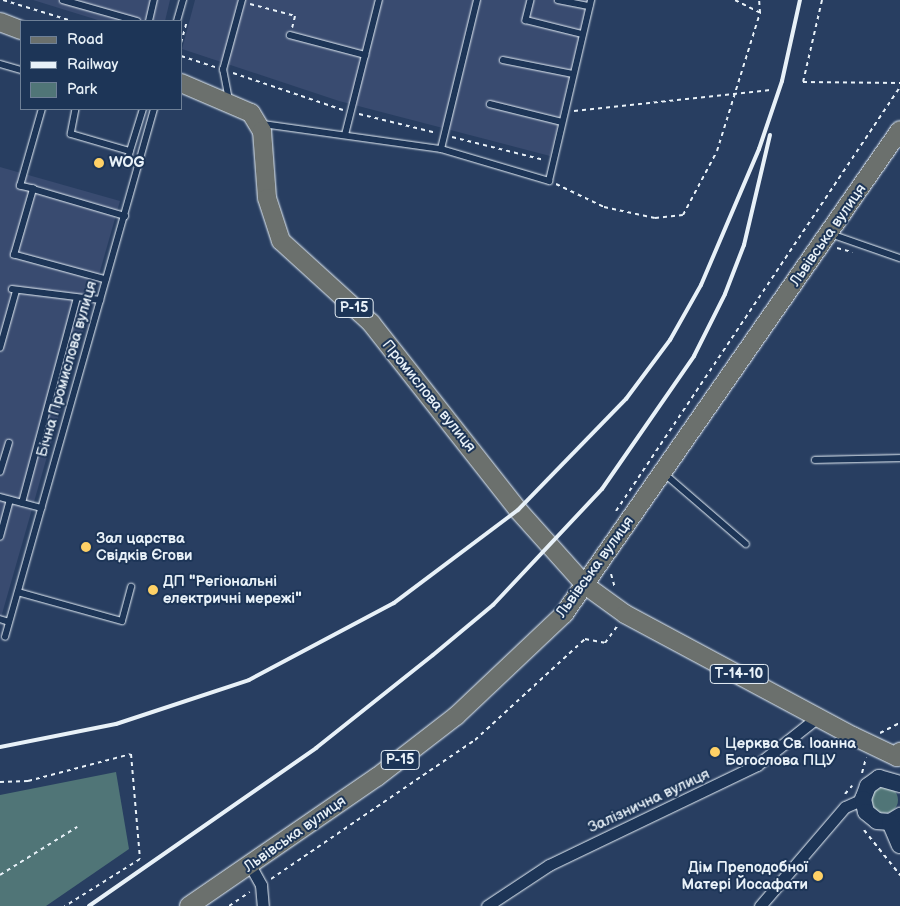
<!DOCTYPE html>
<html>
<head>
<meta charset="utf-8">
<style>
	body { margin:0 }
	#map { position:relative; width:900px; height:906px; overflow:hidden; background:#283e61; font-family:"Balsamiq Sans",sans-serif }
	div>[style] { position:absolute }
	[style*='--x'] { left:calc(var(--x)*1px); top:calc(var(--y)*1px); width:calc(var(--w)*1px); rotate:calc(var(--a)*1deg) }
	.built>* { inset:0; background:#394b70 }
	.green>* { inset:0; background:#507577 }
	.round { border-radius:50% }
	.path>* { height:2px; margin-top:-1px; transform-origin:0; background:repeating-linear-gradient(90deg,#e8f1f8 0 4px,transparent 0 8px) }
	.roads { filter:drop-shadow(0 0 1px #e8f1f8) drop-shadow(0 0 1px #e8f1f8) }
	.service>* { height:5.5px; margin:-2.75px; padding:0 2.75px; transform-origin:2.75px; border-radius:2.75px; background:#1d3557 }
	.minor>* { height:11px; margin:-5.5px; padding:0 5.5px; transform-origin:5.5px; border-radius:5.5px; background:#1d3557 }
	.secondary>* { height:16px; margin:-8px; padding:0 8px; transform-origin:8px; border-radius:8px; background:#1d3557 }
	.primary>* { height:18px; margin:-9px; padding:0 9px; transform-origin:9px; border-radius:9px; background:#6b706d }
	.rail>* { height:4px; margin:-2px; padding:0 2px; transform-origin:2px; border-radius:2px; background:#e8f1f8 }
	.dots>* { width:14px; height:14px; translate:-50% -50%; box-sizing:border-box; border:2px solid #1d3557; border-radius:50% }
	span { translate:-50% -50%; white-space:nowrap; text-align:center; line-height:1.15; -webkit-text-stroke:4px #1d3557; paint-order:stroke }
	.shield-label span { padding:1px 4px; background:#1d3557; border:1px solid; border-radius:4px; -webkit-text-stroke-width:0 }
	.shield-label { font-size:14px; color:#e8f1f8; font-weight:700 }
	.poi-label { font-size:15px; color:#e8f1f8; font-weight:700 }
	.left { translate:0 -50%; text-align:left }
	.right { translate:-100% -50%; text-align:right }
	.street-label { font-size:15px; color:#e8f1f8 }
	.legend { position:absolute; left:20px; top:20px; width:162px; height:90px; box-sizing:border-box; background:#1d3557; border:1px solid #6e8097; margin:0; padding:6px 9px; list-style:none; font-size:15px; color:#e8f1f8 }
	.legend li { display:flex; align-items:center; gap:10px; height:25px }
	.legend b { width:25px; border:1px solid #6e8097 }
</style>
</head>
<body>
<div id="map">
	<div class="built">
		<i style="clip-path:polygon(33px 0,170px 0,165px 21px,101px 21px)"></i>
		<i style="clip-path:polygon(195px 0,588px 0,550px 156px,339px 101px,182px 49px)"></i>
		<i style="clip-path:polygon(0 167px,120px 201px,0 621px)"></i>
	</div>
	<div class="green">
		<i style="clip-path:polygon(116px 772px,129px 849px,46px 906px,0 906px,0 795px)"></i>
		<i class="round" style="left:872px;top:787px;width:26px;height:26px"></i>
	</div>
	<div class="path">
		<i style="--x:3;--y:0;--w:72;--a:16.9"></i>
		<i style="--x:735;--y:0;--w:28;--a:27"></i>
		<i style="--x:822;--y:0;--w:84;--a:103"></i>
		<i style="--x:803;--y:82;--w:97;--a:0.6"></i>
		<i style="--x:250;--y:4;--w:47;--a:14.9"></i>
		<i style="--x:295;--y:16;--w:12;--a:104"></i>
		<i style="--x:181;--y:43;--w:20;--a:-75"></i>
		<i style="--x:181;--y:56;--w:36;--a:18"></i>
		<i style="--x:233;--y:73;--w:116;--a:18.6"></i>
		<i style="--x:574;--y:111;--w:197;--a:-6.1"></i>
		<i style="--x:359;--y:114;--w:80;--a:13.7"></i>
		<i style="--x:452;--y:137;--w:95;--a:14"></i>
		<i style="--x:556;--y:184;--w:53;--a:25.6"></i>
		<i style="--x:604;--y:207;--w:52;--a:12.2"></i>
		<i style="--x:655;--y:218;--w:28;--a:-6"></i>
		<i style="--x:683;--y:215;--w:72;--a:-62"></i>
		<i style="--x:717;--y:151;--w:145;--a:-72.7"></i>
		<i style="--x:760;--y:13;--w:13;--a:-94"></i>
		<i style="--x:837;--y:248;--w:16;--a:15"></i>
		<i style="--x:616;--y:511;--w:510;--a:-56.19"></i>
		<i style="--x:611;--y:574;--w:15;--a:74"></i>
		<i style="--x:880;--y:733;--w:22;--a:-27"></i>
		<i style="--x:862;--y:773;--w:16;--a:-75"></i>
		<i style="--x:0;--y:782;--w:28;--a:-2"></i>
		<i style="--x:28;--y:781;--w:106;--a:-14.7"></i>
		<i style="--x:131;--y:754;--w:105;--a:85.1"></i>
		<i style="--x:140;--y:859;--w:89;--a:147.9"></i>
		<i style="--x:845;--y:794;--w:11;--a:-49"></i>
		<i style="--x:864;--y:830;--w:58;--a:51.3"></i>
		<i style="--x:0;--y:875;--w:91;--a:-31.9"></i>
		<i style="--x:271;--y:879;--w:247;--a:-34.3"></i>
		<i style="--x:475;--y:740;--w:149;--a:-42.6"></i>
		<i style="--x:585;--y:639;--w:20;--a:11"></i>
		<i style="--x:605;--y:643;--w:22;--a:-54"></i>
		<i style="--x:229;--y:906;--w:25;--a:-34"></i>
	</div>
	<div class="roads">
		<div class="service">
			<i style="--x:63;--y:0;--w:77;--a:15.8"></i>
			<i style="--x:531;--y:0;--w:21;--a:104"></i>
			<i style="--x:526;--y:20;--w:58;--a:14"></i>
			<i style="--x:558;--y:0;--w:32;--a:11"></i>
			<i style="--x:149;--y:21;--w:22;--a:-77"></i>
			<i style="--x:177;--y:21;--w:22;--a:-74"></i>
			<i style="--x:290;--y:35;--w:78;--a:14.9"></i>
			<i style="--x:503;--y:60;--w:71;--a:11.3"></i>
			<i style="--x:0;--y:64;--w:22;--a:16"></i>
			<i style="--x:229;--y:100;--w:31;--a:-101"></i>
			<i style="--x:223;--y:70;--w:73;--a:-74.8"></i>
			<i style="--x:490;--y:104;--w:74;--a:14"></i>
			<i style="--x:76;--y:109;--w:25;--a:101"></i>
			<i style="--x:71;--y:134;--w:61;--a:16.1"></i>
			<i style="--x:130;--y:151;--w:44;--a:-72.8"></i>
			<i style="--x:263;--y:124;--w:180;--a:8"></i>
			<i style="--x:441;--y:149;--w:113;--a:16.5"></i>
			<i style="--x:549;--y:181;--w:186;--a:-76.9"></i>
			<i style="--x:345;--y:135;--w:139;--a:-75.9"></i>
			<i style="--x:441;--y:149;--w:153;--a:-76.4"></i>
			<i style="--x:127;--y:164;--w:13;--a:-77"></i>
			<i style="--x:33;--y:189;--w:13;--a:-167"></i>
			<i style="--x:20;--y:186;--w:80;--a:-74.1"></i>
			<i style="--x:831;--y:234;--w:73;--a:19.2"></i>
			<i style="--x:106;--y:280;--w:95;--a:-164.8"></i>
			<i style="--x:14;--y:255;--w:69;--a:-73.9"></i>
			<i style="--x:33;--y:189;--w:96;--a:16.4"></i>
			<i style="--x:12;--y:289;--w:89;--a:7.1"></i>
			<i style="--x:0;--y:348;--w:59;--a:-74.3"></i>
			<i style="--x:815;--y:460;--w:85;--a:-1.3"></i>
			<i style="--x:0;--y:472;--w:30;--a:-73"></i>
			<i style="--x:665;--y:474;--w:107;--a:40.8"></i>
			<i style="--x:0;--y:497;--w:43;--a:14.7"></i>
			<i style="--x:22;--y:503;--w:212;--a:-75"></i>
			<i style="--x:0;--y:537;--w:38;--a:-75"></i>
			<i style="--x:18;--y:592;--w:108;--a:15.6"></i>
			<i style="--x:122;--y:621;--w:35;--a:-75"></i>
			<i style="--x:0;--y:619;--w:9;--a:18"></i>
			<i style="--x:5;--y:637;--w:549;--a:-74.24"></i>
		</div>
		<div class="minor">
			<i style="--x:250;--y:865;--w:23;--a:61"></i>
			<i style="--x:261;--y:885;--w:21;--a:85"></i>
			<i style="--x:487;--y:906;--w:74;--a:-33.5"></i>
			<i style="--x:549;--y:865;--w:231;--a:-25.7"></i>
			<i style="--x:757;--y:765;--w:79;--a:-38.3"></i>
			<i style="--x:760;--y:906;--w:130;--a:-49.4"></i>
			<i style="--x:845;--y:807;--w:20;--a:-24"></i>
		</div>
		<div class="secondary">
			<i style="--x:900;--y:784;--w:22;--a:-164"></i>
			<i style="--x:879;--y:778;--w:14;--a:144"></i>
			<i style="--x:868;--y:786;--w:14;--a:111"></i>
			<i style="--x:863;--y:799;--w:13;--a:77"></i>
			<i style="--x:866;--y:812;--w:14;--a:39"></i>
			<i style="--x:877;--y:821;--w:13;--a:4"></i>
			<i style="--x:890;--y:822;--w:12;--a:-31"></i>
			<i style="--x:890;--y:822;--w:25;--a:67"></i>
		</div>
		<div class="primary">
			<i style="--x:0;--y:22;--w:22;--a:21"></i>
			<i style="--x:181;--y:83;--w:76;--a:23.2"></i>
			<i style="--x:251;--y:113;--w:21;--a:59"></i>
			<i style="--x:262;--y:131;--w:67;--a:85.7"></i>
			<i style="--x:267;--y:198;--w:45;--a:72"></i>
			<i style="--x:281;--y:241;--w:122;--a:42.3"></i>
			<i style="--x:371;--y:323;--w:238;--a:51.8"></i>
			<i style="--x:518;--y:510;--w:101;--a:48.2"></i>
			<i style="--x:585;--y:585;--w:49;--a:35.9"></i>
			<i style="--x:625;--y:614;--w:259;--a:28.2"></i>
			<i style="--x:853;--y:736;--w:49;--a:25.5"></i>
			<i style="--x:897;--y:757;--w:6;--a:-59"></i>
			<i style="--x:189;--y:906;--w:228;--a:-34.5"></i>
			<i style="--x:377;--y:777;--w:100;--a:-37.7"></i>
			<i style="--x:456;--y:716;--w:149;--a:-43.4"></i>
			<i style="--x:564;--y:614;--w:589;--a:-55.23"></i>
		</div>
	</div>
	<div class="rail">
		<i style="--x:0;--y:747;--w:118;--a:-11.2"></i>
		<i style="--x:116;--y:724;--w:140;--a:-18.3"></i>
		<i style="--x:249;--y:680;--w:164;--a:-28"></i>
		<i style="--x:394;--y:603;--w:155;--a:-36.9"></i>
		<i style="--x:518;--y:510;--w:155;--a:-45.8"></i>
		<i style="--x:626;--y:399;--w:74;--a:-53.3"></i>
		<i style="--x:670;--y:340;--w:63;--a:-60.6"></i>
		<i style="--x:701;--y:285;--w:148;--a:-66.9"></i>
		<i style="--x:759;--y:149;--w:72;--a:-71.3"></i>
		<i style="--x:782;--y:81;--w:83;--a:-77.5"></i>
		<i style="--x:89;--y:906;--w:277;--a:-34.8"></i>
		<i style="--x:316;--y:748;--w:149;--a:-38.5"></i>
		<i style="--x:433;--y:655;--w:78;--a:-39.8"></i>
		<i style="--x:493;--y:605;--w:159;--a:-46.8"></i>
		<i style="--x:602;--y:489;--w:162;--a:-55.3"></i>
		<i style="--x:694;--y:356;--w:69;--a:-63.4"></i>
		<i style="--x:725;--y:294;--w:53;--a:-68.8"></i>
		<i style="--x:744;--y:245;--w:113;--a:-76.7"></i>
	</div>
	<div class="dots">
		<i style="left:99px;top:163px;background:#ffd166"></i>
		<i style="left:86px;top:547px;background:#ffd166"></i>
		<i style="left:153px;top:590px;background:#ffd166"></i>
		<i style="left:715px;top:752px;background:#ffd166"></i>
		<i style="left:818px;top:876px;background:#ffd166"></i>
	</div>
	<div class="shield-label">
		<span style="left:354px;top:308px">Р-15</span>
		<span style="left:739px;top:674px">Т-14-10</span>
		<span style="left:400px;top:760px">Р-15</span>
	</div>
	<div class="poi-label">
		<span class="left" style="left:109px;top:163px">WOG</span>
		<span class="left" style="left:96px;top:547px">Зал царства<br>Свідків Єгови</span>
		<span class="left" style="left:163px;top:590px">ДП "Регіональні<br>електричні мережі"</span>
		<span class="left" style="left:725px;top:752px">Церква Св. Іоанна<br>Богослова ПЦУ</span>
		<span class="right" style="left:808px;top:876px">Дім Преподобної<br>Матері Йосафати</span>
	</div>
	<div class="street-label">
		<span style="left:828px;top:235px;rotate:-55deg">Львівська вулиця</span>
		<span style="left:67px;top:369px;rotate:-74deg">Бічна Промислова вулиця</span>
		<span style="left:429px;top:396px;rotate:51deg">Промислова вулиця</span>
		<span style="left:595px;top:567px;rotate:-54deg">Львівська вулиця</span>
		<span style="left:649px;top:801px;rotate:-25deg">Залізнична вулиця</span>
		<span style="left:295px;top:834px;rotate:-35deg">Львівська вулиця</span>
	</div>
	<ul class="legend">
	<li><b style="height:6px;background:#6b706d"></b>Road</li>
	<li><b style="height:6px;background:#e8f1f8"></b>Railway</li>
	<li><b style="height:14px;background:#507577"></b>Park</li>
	</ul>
</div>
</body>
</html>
